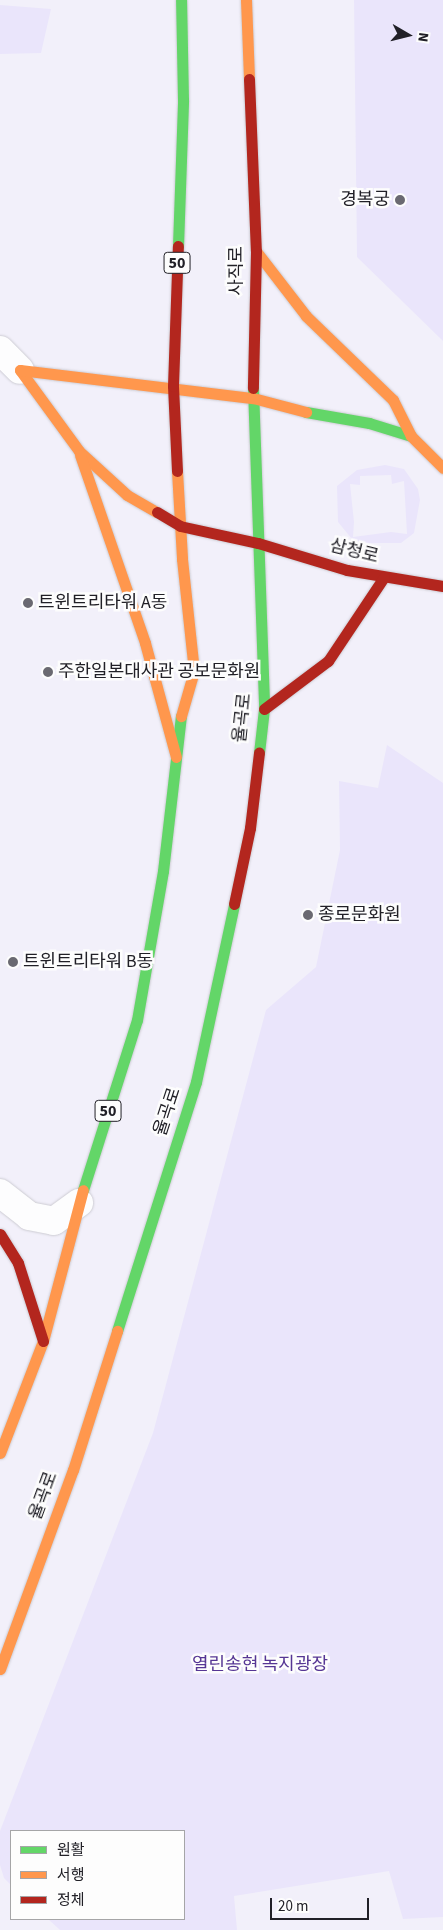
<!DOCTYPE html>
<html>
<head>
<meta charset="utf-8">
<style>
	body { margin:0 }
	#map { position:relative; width:443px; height:1930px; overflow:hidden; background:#f2f0fa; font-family:"Source Sans 3","Noto Sans KR",sans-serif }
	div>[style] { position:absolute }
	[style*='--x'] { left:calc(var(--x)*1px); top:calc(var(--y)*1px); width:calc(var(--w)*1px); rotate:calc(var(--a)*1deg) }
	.green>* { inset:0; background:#eae5fb }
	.roads { filter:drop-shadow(0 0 1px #cdccd3) drop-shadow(0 0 1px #cdccd3) }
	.street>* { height:28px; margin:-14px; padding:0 14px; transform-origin:14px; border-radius:14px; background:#fdfdfe }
	.fast>* { height:11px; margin:-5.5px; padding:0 5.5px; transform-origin:5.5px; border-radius:5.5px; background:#63d668 }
	.slow>* { height:11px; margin:-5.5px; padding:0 5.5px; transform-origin:5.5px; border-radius:5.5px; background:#ff974d }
	.jam>* { height:11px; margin:-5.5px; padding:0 5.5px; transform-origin:5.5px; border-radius:5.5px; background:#b3261e }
	.dots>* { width:14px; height:14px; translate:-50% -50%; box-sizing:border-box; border:2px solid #fdfdfd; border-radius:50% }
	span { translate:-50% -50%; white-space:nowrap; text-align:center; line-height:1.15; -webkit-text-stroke:5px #fdfdfd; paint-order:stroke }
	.shield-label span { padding:1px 4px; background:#fdfdfd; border:1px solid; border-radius:4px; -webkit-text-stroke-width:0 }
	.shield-label { font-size:16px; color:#212027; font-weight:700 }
	.poi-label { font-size:18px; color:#212027 }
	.right { translate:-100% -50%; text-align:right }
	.left { translate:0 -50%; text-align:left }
	.street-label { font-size:18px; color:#212027 }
	.park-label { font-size:18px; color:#563694 }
	.legend { position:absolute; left:10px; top:1830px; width:175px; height:90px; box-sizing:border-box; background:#fdfdfd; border:1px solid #a5a5a7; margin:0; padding:6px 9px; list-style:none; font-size:15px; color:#212027 }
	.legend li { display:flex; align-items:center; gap:10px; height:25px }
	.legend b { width:25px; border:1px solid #a5a5a7 }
	.north { position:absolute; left:383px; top:10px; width:50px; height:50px; -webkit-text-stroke:4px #fdfdfd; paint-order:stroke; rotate:98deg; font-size:14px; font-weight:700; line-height:20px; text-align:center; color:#212027 }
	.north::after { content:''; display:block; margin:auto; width:18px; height:22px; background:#212027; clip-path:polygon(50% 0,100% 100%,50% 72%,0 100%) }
	.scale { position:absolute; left:270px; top:1898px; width:99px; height:22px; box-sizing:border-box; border:2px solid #212027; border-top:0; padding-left:6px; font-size:15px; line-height:18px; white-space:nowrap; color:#212027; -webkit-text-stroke:4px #fdfdfd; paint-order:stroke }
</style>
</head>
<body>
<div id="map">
	<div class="green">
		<i style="clip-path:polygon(354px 0,443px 0,443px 341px,357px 257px)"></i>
		<i style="clip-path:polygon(0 5px,51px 9px,41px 53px,0 54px)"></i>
		<i style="clip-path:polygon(evenodd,385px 465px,404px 469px,418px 489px,420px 500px,414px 533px,401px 543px,363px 543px,352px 539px,338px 522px,337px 486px,357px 470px,385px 465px,391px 475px,392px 484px,404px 481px,407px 534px,391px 532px,353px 537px,354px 522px,350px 484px,360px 485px,360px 476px,391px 475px)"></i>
		<i style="clip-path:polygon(387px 745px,443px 783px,443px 1917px,403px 1919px,389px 1871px,234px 1896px,237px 1930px,60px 1930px,48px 1919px,184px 1919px,184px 1831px,11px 1831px,11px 1885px,4px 1878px,0 1865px,0 1831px,153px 1433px,266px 1010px,316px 967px,340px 850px,339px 781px,378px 788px)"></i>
	</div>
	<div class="roads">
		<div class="street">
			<i style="--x:0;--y:350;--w:28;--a:45"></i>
			<i style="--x:0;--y:1193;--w:37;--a:38"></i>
			<i style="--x:29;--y:1216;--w:25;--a:11"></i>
			<i style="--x:54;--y:1221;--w:31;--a:-36"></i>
		</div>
		<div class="fast">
			<i style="--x:178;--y:246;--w:146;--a:-88"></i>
			<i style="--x:183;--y:100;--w:100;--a:-91.1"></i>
			<i style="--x:253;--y:388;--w:321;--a:88"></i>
			<i style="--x:264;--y:709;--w:44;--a:96.5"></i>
			<i style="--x:306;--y:412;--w:64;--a:9.9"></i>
			<i style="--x:369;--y:423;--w:44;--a:17.2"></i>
			<i style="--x:83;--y:1190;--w:178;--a:-72.4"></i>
			<i style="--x:137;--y:1020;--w:151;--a:-80.1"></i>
			<i style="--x:163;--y:871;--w:156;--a:-83.4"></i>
			<i style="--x:117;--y:1331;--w:261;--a:-72.4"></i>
			<i style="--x:196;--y:1082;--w:182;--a:-77.9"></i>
		</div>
		<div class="slow">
			<i style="--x:246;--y:0;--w:79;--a:87.8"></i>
			<i style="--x:256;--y:251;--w:82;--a:52.4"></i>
			<i style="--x:306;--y:316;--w:121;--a:44"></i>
			<i style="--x:393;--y:400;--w:40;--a:63.4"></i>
			<i style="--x:411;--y:436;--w:45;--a:45"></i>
			<i style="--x:20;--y:370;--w:100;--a:53.9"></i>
			<i style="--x:79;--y:451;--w:65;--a:42.5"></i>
			<i style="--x:127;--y:495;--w:34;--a:30"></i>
			<i style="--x:20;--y:370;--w:235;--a:6.9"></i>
			<i style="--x:253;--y:398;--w:55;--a:14.8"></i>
			<i style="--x:80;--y:455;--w:199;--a:70.9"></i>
			<i style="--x:145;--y:643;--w:118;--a:74.8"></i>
			<i style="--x:177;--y:471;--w:88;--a:86.7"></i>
			<i style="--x:182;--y:559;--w:113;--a:83.9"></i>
			<i style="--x:194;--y:671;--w:47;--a:106.1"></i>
			<i style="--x:0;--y:1453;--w:120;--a:-69"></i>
			<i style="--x:43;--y:1341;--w:156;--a:-75.2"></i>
			<i style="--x:0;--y:1669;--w:212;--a:-69.9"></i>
			<i style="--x:73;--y:1470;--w:146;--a:-72.4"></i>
		</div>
		<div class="jam">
			<i style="--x:249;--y:79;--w:172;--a:87.7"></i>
			<i style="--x:256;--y:251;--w:137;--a:91.3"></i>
			<i style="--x:177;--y:471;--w:85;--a:-92.7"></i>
			<i style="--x:173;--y:386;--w:140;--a:-88"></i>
			<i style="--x:157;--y:512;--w:27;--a:31"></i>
			<i style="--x:180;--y:526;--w:80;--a:12.3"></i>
			<i style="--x:258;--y:543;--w:93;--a:16.9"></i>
			<i style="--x:347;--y:570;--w:97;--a:9.5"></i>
			<i style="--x:264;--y:709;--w:80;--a:-36.9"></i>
			<i style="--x:328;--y:661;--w:101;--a:-56.3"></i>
			<i style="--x:234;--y:904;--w:78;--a:-78.1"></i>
			<i style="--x:250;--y:828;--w:76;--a:-83.2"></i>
			<i style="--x:0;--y:1234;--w:34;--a:58"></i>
			<i style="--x:18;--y:1263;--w:82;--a:72.2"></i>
		</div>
	</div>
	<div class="dots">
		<i style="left:400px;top:200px;background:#6a6971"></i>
		<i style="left:28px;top:603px;background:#6a6971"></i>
		<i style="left:48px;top:672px;background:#6a6971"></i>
		<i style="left:308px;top:915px;background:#6a6971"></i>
		<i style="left:13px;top:962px;background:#6a6971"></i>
	</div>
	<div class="shield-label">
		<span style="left:177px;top:263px">50</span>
		<span style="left:108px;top:1111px">50</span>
	</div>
	<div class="poi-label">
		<span class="right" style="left:390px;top:200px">경복궁</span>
		<span class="left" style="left:38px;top:603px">트윈트리타워 A동</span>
		<span class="left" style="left:58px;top:672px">주한일본대사관 공보문화원</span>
		<span class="left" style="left:318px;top:915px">종로문화원</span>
		<span class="left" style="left:23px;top:962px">트윈트리타워 B동</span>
	</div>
	<div class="street-label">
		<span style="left:237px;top:271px;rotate:-90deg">사직로</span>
		<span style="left:354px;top:552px;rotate:14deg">삼청로</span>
		<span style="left:243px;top:718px;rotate:-84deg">율곡로</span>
		<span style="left:168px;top:1112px;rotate:-72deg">율곡로</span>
		<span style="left:44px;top:1496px;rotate:-70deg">율곡로</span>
	</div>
	<div class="park-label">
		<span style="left:260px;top:1665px">열린송현 녹지광장</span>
	</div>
	<ul class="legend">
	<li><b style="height:6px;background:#63d668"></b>원활</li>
	<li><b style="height:6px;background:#ff974d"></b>서행</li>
	<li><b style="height:6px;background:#b3261e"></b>정체</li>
	</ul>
	<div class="north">N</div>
	<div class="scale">20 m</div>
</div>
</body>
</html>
